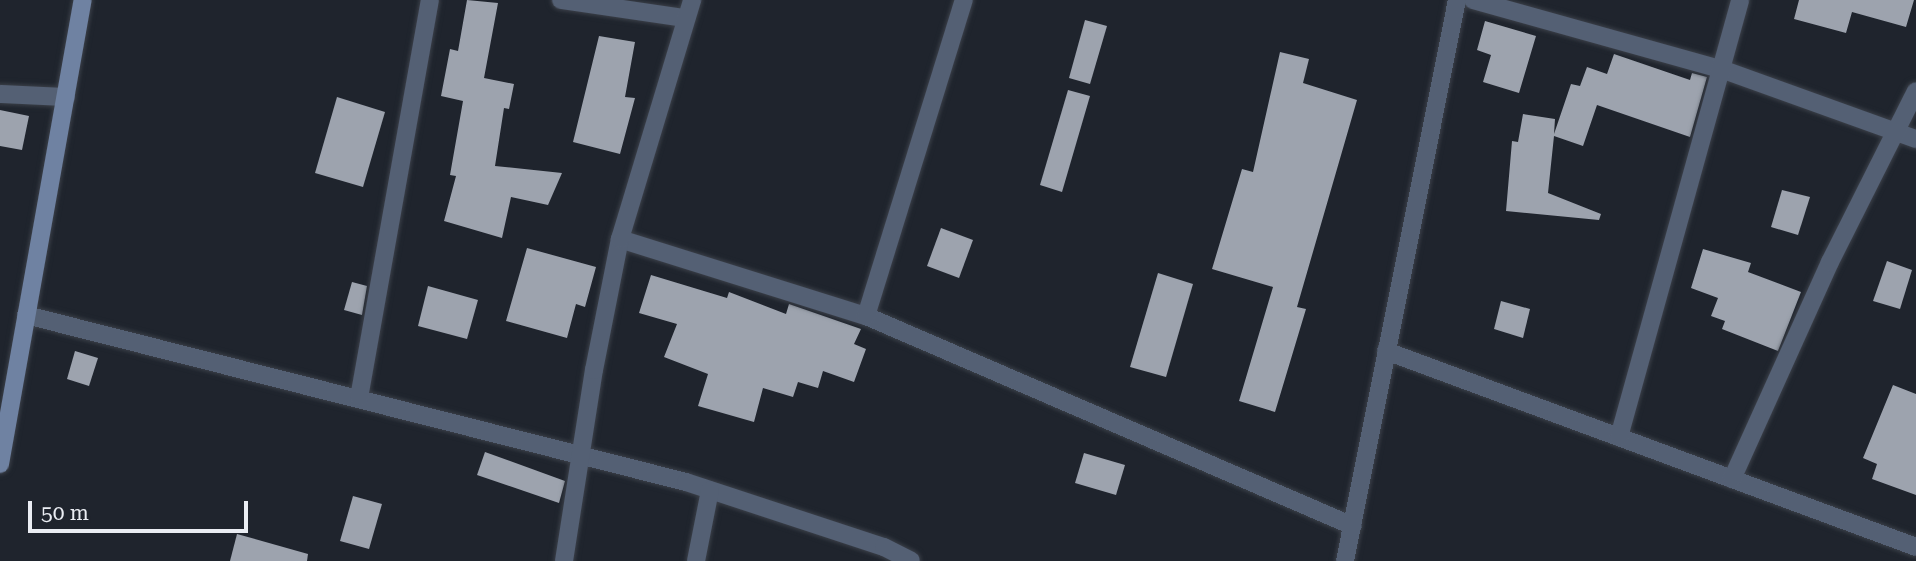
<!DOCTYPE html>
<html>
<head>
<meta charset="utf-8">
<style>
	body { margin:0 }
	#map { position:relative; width:1916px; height:561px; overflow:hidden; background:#1f242d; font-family:"Roboto Serif",serif }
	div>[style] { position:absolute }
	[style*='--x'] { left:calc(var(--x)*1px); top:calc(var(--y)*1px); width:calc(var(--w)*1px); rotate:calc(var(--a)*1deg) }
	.building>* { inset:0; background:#9da3ae }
	.roads { filter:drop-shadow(0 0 2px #3b4049) drop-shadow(0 0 2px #3b4049) }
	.street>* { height:18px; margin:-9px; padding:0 9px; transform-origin:9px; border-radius:9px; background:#546074 }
	.secondary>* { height:18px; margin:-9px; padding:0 9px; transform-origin:9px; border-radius:9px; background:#6f82a2 }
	span { translate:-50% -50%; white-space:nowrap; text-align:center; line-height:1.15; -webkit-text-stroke:7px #1f242d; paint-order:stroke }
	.scale { position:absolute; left:28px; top:501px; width:220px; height:32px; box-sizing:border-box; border:4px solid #eaedf3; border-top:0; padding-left:9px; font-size:21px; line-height:24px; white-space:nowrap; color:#eaedf3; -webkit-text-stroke:5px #1f242d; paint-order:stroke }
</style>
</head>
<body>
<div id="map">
	<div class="building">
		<i style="clip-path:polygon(467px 0,498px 3px,484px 78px,514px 84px,509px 109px,504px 108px,495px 166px,562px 173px,548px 205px,511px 197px,502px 238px,444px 221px,456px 176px,450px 175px,463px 101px,441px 96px,450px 49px,458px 51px)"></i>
		<i style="clip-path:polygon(1799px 0,1914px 0,1906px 27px,1852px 12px,1846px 33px,1794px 19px)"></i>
		<i style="clip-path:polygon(1085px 20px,1107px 26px,1090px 84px,1069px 78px)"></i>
		<i style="clip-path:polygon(1485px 21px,1536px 36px,1519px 93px,1483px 82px,1491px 55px,1477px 50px)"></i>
		<i style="clip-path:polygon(599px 36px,635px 42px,625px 97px,635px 98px,620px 154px,573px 142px)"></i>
		<i style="clip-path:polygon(1280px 52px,1309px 59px,1303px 83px,1357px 100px,1297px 307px,1306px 309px,1275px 412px,1239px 401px,1273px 287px,1212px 269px,1242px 169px,1253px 172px)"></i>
		<i style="clip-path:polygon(1614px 54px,1690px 80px,1692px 73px,1707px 77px,1690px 137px,1597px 105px,1583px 146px,1554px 136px,1548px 193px,1601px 214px,1599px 220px,1506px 211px,1512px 141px,1518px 142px,1523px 114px,1555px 119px,1554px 134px,1571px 84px,1580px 86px,1587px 67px,1607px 74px)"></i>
		<i style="clip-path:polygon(1068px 90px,1090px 96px,1062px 192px,1040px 185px)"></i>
		<i style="clip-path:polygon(337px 97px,385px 112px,363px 187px,315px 173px)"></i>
		<i style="clip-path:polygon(0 110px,29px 116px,22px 150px,0 146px)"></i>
		<i style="clip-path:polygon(1782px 190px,1810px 197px,1798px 235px,1771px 227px)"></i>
		<i style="clip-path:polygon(941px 228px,973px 240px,959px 278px,927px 266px)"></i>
		<i style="clip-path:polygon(527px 248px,596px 267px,585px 307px,576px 304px,567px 338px,506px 321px)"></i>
		<i style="clip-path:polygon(1703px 249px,1751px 263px,1748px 272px,1801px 292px,1778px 351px,1722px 329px,1725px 321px,1711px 316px,1718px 298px,1691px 288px)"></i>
		<i style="clip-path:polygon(1887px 261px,1912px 270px,1900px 309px,1873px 301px)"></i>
		<i style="clip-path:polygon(1158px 273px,1193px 284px,1166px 377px,1130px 367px)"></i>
		<i style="clip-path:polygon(651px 275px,727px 298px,729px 292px,786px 314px,789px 304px,861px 329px,854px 344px,866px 349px,854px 382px,823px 371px,818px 388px,798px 382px,793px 397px,763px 388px,754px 422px,698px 406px,708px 374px,664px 357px,677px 324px,639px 313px)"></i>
		<i style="clip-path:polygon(352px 282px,367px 286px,362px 315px,344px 310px)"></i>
		<i style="clip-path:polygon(428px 286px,478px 300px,467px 339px,418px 326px)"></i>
		<i style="clip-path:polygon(1501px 301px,1530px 309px,1523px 338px,1494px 329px)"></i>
		<i style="clip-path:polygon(75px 351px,98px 358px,89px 386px,67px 379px)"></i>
		<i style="clip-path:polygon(1893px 385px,1916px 394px,1916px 495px,1872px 479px,1877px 464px,1863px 458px)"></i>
		<i style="clip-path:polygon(485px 452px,565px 481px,559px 503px,477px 475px)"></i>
		<i style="clip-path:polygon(1084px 453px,1125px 465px,1116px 495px,1075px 483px)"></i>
		<i style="clip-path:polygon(353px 496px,382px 504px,369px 549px,340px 541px)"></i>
		<i style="clip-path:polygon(237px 534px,308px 554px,307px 561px,230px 561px)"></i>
	</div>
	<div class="roads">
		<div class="street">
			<i style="--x:561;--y:0;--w:125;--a:8.3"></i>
			<i style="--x:1473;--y:0;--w:261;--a:15.6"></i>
			<i style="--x:1724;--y:70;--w:204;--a:19.8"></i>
			<i style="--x:0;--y:94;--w:66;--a:2.6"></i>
			<i style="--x:620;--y:239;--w:258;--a:17.4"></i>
			<i style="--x:866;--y:316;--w:530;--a:23.33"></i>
			<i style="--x:26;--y:315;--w:681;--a:14.2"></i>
			<i style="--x:686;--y:482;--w:208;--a:18.2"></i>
			<i style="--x:884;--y:547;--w:30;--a:27"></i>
			<i style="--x:866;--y:316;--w:331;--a:-72.8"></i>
			<i style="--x:1386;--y:351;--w:565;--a:20.29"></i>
			<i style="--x:359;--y:398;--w:404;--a:-79.9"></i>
			<i style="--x:1619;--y:437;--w:453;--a:-74.5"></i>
			<i style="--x:1732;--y:479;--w:238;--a:-65.7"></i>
			<i style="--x:1830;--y:262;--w:191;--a:-63.3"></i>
			<i style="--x:564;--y:561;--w:193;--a:-81.1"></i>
			<i style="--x:594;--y:370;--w:134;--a:-78.8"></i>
			<i style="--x:620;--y:239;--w:250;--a:-73.2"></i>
			<i style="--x:696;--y:561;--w:72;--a:-78.8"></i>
			<i style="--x:1345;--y:561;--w:572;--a:-78.71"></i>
		</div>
		<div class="secondary">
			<i style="--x:0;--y:464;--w:471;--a:-79.9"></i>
		</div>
	</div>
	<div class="scale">50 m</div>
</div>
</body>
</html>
